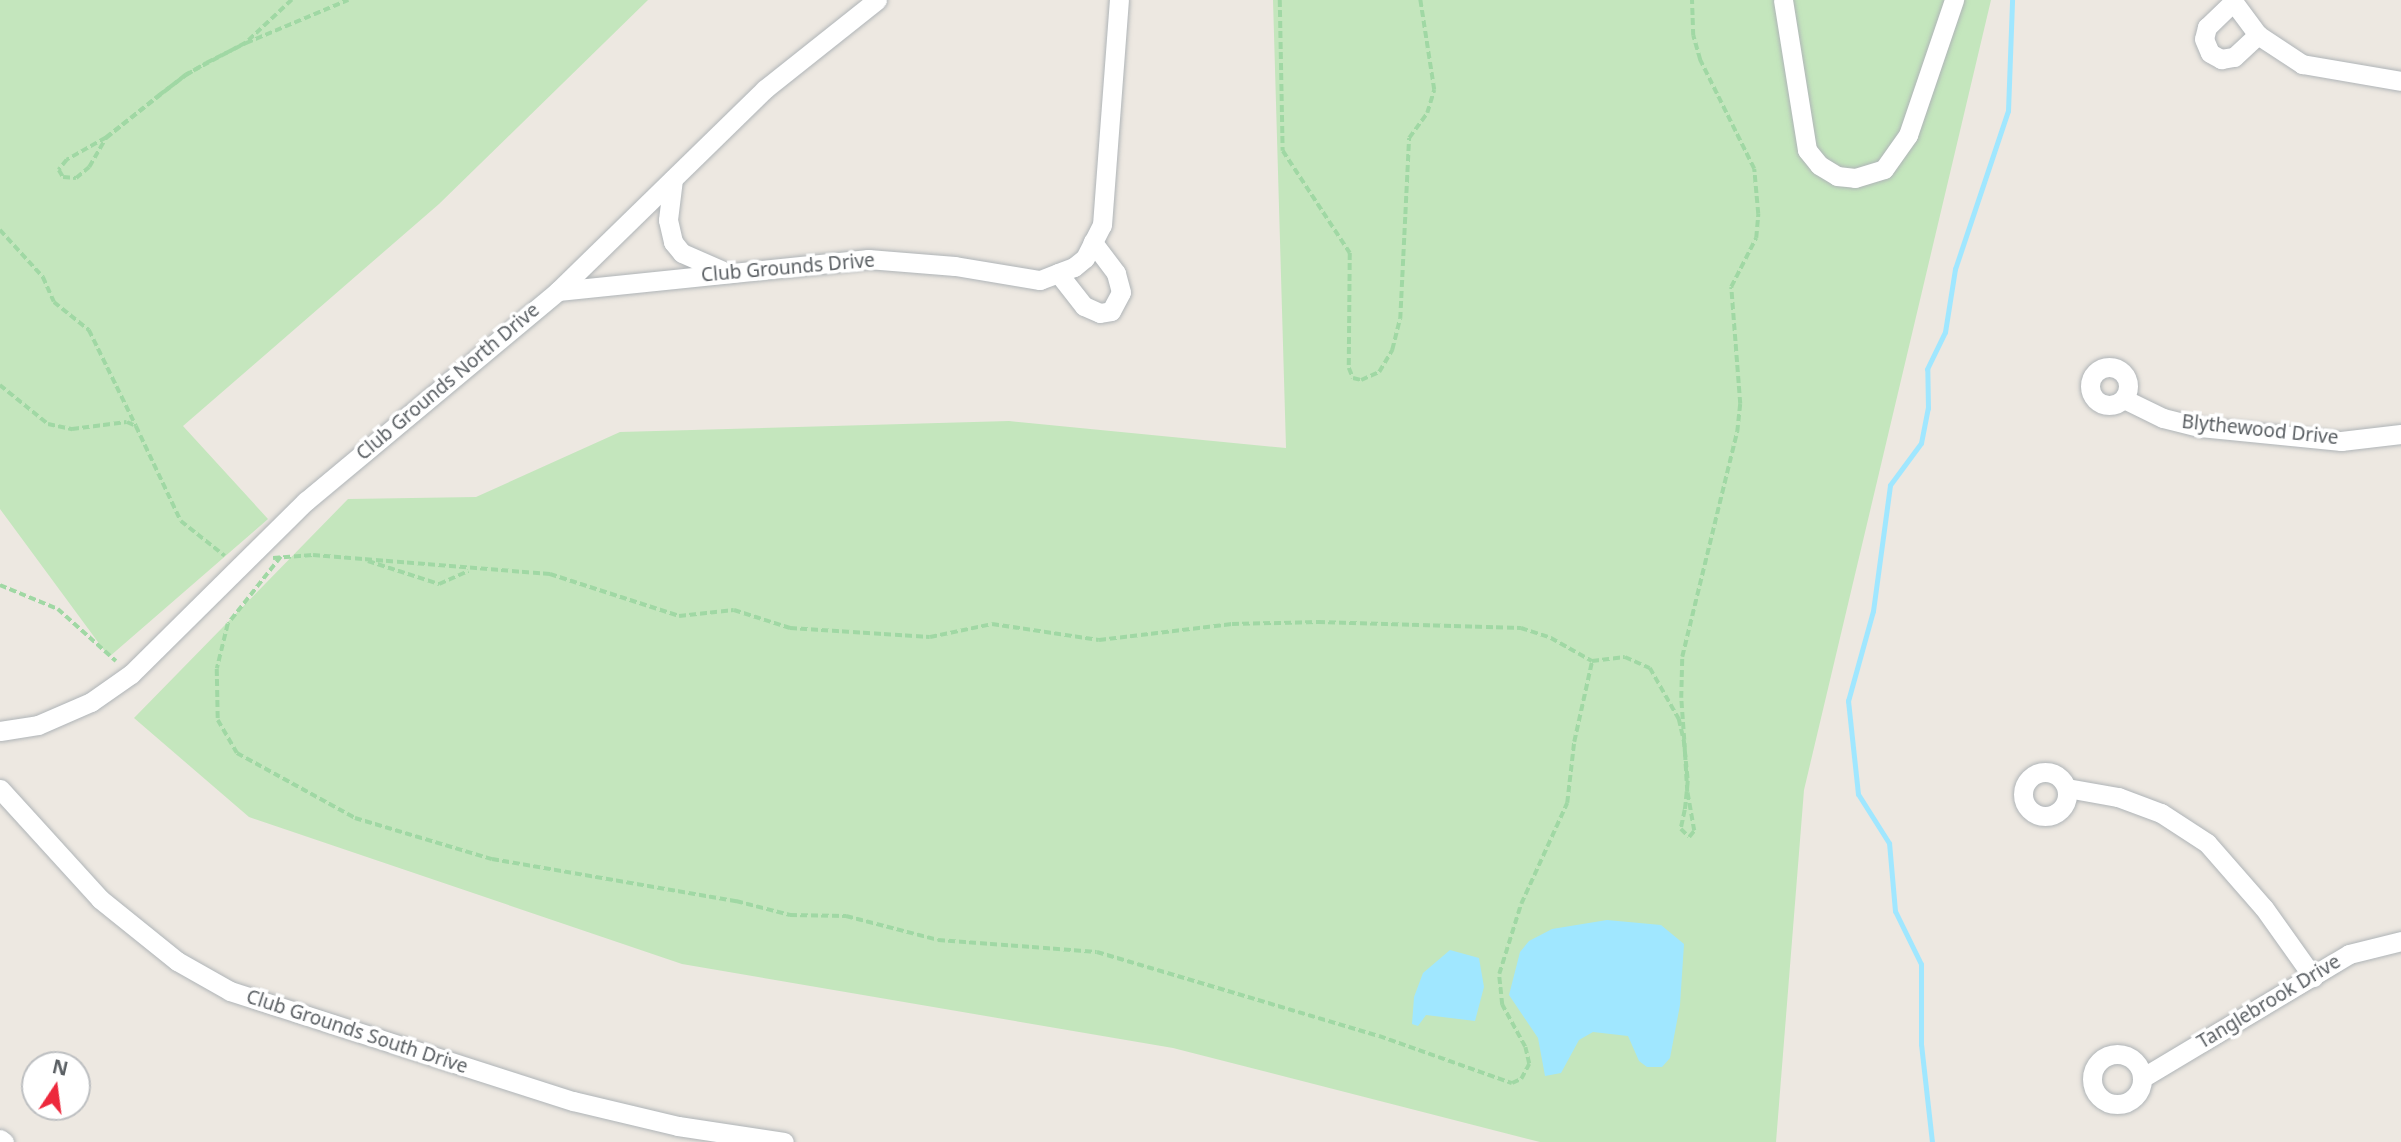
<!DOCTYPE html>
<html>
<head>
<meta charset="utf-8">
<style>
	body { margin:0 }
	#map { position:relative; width:2401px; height:1142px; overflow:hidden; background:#ede8e1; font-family:"Noto Sans",sans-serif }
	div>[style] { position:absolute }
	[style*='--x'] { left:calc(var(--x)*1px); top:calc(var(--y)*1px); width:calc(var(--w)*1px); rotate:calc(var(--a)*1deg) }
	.green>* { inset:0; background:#c4e6bd }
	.water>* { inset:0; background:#a0e7ff }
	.stream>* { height:5px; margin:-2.5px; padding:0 2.5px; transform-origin:2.5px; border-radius:2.5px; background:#a0e7ff }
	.path>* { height:3.5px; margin-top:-1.75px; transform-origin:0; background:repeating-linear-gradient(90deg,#a0d8a4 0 7px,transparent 0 10.5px) }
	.roads { filter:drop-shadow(0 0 2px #afb4b7) drop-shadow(0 0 2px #afb4b7) }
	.minor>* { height:19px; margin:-9.5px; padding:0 9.5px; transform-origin:9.5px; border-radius:9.5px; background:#fff }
	.minor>.ring { margin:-9.5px; padding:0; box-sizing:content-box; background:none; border:19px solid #fff; border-radius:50% }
	span { translate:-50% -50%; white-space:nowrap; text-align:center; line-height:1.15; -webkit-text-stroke:7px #fff; paint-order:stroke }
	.street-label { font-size:19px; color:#5a5f63 }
	.north { position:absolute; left:21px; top:1051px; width:70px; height:70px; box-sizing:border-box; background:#fff; border:2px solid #bdbfc1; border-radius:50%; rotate:13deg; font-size:19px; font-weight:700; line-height:28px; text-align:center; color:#5a5f63 }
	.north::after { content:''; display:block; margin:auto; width:24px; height:32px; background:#ed283c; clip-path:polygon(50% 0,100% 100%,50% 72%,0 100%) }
</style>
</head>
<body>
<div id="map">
	<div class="green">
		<i style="clip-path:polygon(0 0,648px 0,439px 204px,183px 426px,268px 519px,109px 657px,0 509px)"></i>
		<i style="clip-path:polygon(1273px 0,1991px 0,1804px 790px,1776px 1142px,1540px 1142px,1173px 1048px,682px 964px,249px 817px,134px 718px,348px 499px,476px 497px,620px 432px,1009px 421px,1286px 448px)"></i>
	</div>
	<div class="water">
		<i style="clip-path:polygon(1607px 920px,1661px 925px,1684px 944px,1680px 1005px,1670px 1058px,1662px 1067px,1647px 1067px,1639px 1061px,1628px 1036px,1593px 1032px,1579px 1040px,1561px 1073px,1545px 1076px,1538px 1038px,1509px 995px,1520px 952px,1529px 941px,1552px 929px)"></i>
		<i style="clip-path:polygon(1450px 950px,1479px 958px,1484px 987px,1475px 1021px,1426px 1015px,1418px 1026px,1412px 1024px,1414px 997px,1423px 973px)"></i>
	</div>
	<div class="stream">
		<i style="--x:1932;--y:1142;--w:99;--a:-96.4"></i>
		<i style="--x:1921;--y:1044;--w:80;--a:-90"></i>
		<i style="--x:1921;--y:964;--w:59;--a:-116.1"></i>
		<i style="--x:1895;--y:911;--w:68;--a:-95"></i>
		<i style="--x:1889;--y:843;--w:58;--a:-122.3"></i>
		<i style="--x:1858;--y:794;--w:94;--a:-96.1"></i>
		<i style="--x:1848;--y:701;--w:93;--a:-74.5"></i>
		<i style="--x:1873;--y:611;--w:127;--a:-82.3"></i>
		<i style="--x:1890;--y:485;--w:52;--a:-53.6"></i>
		<i style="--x:1921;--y:443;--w:36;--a:-79"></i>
		<i style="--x:1928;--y:408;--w:39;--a:-91"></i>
		<i style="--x:1927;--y:369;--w:41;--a:-64.1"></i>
		<i style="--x:1945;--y:332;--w:64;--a:-81"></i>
		<i style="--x:1955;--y:269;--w:167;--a:-71.5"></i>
		<i style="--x:2008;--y:111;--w:111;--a:-87.9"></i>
	</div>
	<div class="path">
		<i style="--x:292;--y:0;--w:63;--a:136.9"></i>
		<i style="--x:246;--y:43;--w:68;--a:151.9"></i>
		<i style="--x:186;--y:75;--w:102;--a:141.8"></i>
		<i style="--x:106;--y:138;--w:45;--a:150.6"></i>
		<i style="--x:67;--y:160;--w:13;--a:129"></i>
		<i style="--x:59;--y:170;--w:8;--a:60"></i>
		<i style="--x:63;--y:177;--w:13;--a:4"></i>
		<i style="--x:76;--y:178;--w:17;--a:-40"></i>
		<i style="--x:89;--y:167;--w:34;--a:-60"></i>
		<i style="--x:106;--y:138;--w:67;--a:-38.9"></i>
		<i style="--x:158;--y:96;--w:35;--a:-37"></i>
		<i style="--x:186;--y:75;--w:23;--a:-31"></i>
		<i style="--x:206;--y:63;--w:45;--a:-26.6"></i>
		<i style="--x:246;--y:43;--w:111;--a:-22.9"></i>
		<i style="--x:1280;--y:0;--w:151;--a:88.9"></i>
		<i style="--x:1283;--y:151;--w:122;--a:56.7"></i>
		<i style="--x:1350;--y:253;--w:115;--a:90.5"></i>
		<i style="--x:1349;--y:368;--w:11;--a:68"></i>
		<i style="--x:1353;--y:378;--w:8;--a:14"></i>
		<i style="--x:1361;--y:380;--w:20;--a:-24"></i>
		<i style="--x:1379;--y:372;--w:26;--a:-59"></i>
		<i style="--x:1392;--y:350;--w:32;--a:-76"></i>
		<i style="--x:1400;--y:319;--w:181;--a:-87.2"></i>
		<i style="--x:1409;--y:138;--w:31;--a:-54"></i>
		<i style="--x:1427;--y:113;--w:24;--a:-73"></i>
		<i style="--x:1434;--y:90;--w:91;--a:-98.8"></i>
		<i style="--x:0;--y:230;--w:64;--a:47.5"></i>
		<i style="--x:43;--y:277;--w:27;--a:66"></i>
		<i style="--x:54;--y:302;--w:45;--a:38.7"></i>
		<i style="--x:89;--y:330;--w:107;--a:63.9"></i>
		<i style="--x:0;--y:385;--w:62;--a:39.1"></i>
		<i style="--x:48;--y:424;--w:25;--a:12"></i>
		<i style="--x:72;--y:429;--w:55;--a:-7.3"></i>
		<i style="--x:127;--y:422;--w:10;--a:24"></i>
		<i style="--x:136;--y:426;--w:105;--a:64.7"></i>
		<i style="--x:181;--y:521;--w:56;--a:38.5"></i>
		<i style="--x:281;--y:557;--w:85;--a:128.3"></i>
		<i style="--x:228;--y:624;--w:46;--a:103.7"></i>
		<i style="--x:217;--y:669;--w:51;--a:88.9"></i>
		<i style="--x:218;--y:720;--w:38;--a:60"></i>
		<i style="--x:237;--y:753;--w:135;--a:28.8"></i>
		<i style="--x:355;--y:818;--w:143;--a:16.7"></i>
		<i style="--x:492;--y:859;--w:248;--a:9.8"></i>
		<i style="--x:736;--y:901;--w:56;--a:14.5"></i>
		<i style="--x:790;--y:915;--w:56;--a:1"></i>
		<i style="--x:846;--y:916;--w:95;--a:14.6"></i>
		<i style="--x:938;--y:940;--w:159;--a:4.3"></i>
		<i style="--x:1097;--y:952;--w:294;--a:16.6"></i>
		<i style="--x:1379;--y:1036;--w:141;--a:19.5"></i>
		<i style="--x:1512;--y:1083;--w:10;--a:-24"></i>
		<i style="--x:1521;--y:1079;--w:17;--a:-62"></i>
		<i style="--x:1529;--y:1064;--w:17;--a:-103"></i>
		<i style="--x:1525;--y:1047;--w:48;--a:-118.7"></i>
		<i style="--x:1502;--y:1005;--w:31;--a:-96"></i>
		<i style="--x:1499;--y:974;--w:73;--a:-72.6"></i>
		<i style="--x:1521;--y:904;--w:111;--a:-65.5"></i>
		<i style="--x:1567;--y:803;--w:61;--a:-83.5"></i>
		<i style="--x:1574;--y:742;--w:83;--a:-77.5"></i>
		<i style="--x:273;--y:558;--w:40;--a:-4.3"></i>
		<i style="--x:313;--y:555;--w:238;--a:4.6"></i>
		<i style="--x:550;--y:574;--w:136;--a:18"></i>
		<i style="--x:679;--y:616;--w:55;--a:-6.2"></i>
		<i style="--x:734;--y:610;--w:59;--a:17.8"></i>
		<i style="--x:790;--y:628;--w:140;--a:3.7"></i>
		<i style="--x:930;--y:637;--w:63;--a:-11.8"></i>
		<i style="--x:992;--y:624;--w:108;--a:8.5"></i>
		<i style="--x:1099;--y:640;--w:134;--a:-6.9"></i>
		<i style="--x:1232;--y:624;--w:86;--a:-1.3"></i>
		<i style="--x:1318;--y:622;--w:203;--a:1.7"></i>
		<i style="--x:1521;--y:628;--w:32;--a:18"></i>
		<i style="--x:1551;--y:638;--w:47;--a:29.3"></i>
		<i style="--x:1592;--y:661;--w:33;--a:-7"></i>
		<i style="--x:1625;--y:657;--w:27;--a:24"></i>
		<i style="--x:1650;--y:668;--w:59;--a:60.4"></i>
		<i style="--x:1679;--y:719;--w:22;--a:77"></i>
		<i style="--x:1684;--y:740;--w:41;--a:84.4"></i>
		<i style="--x:1688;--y:781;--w:11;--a:95"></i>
		<i style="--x:1687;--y:792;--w:18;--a:96"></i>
		<i style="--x:1685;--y:810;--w:19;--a:102"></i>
		<i style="--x:1681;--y:829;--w:11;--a:45"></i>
		<i style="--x:1689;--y:837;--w:8;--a:-50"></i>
		<i style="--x:1694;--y:831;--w:40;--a:-100"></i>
		<i style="--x:1687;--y:792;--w:52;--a:-93.3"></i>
		<i style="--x:1684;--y:740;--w:42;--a:-94.1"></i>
		<i style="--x:1681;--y:698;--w:41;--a:-88.6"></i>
		<i style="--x:1682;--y:657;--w:232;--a:-76.3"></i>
		<i style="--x:1737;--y:432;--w:28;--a:-84"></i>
		<i style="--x:1740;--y:404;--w:117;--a:-94.4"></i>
		<i style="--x:1731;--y:287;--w:55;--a:-63"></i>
		<i style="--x:1756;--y:238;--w:24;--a:-85"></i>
		<i style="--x:1758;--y:214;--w:45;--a:-95.1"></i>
		<i style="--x:1754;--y:169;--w:122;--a:-116.4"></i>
		<i style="--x:1700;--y:60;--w:25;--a:-106"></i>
		<i style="--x:1693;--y:36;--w:36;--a:-92"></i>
		<i style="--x:368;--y:561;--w:75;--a:17.9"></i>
		<i style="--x:439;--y:584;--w:32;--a:-24"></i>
		<i style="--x:0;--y:585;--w:63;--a:22.5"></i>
		<i style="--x:58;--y:609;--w:78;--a:41.9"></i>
	</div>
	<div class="roads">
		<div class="minor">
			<i style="--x:1783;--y:0;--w:152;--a:80.9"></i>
			<i style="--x:1807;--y:150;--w:19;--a:51"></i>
			<i style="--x:1819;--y:165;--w:21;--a:31"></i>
			<i style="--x:1837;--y:176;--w:18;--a:6"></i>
			<i style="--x:1855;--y:178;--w:30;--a:-17"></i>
			<i style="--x:1884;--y:169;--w:42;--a:-54.8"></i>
			<i style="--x:1908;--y:135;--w:143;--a:-71.2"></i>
			<i style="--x:2232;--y:0;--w:44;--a:53.4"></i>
			<i style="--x:2258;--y:35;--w:53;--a:33.4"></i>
			<i style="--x:2302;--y:64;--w:100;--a:9.7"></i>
			<i style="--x:2232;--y:3;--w:35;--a:136"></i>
			<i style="--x:2207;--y:27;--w:12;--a:104"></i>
			<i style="--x:2204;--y:39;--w:15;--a:67"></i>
			<i style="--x:2210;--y:53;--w:13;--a:29"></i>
			<i style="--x:2221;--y:59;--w:13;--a:-9"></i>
			<i style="--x:2234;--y:57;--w:33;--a:-43"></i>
			<i style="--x:673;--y:179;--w:41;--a:97"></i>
			<i style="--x:668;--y:220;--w:23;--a:77"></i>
			<i style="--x:673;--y:242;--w:14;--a:51"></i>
			<i style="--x:682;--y:253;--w:43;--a:23.6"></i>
			<i style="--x:1058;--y:273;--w:42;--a:51.8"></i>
			<i style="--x:1084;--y:306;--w:17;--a:24"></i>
			<i style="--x:1100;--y:313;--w:11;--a:-10"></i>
			<i style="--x:1111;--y:311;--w:21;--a:-62"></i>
			<i style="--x:1121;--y:292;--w:20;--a:-105"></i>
			<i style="--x:1116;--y:273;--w:39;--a:-127"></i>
			<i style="--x:558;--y:291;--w:312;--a:-5.9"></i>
			<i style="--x:868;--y:259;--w:87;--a:4.6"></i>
			<i style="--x:955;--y:266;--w:86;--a:9.4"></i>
			<i style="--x:1040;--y:280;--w:36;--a:-21"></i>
			<i style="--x:1074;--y:267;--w:14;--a:-39"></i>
			<i style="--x:1085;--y:258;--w:37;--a:-63"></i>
			<i style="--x:1102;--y:225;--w:226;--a:-85.7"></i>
			<i class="ring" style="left:2090px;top:367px;width:19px;height:19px"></i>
			<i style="--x:2124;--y:399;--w:43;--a:26"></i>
			<i style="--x:2163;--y:418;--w:38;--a:14"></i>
			<i style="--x:2200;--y:427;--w:142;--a:5.7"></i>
			<i style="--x:2341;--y:441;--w:60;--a:-6.7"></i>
			<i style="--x:0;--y:731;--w:38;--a:-9"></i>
			<i style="--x:38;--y:725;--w:58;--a:-23.5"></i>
			<i style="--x:91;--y:702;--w:49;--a:-35"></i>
			<i style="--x:131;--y:674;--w:246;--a:-44.7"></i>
			<i style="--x:306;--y:501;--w:328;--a:-39.8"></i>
			<i style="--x:558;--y:291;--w:289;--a:-44.3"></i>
			<i style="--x:765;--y:89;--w:143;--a:-38.5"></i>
			<i class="ring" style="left:2023px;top:772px;width:25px;height:25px"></i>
			<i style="--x:2067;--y:788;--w:52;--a:10"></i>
			<i style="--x:2118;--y:797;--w:46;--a:20.4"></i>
			<i style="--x:2161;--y:813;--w:55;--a:33.1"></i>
			<i style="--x:2207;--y:843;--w:86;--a:48.8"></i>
			<i style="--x:2264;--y:908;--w:85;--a:54.6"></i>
			<i style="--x:0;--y:789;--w:149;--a:47.7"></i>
			<i style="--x:100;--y:899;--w:99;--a:38.8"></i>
			<i style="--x:177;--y:961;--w:61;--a:29.5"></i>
			<i style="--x:230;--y:991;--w:360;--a:17.8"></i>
			<i style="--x:573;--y:1101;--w:108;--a:13.4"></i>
			<i style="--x:678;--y:1126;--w:107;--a:8.6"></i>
			<i class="ring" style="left:2092px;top:1054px;width:31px;height:31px"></i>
			<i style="--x:2142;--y:1078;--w:241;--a:-30.9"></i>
			<i style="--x:2349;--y:954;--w:54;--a:-14"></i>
			<i style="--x:0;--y:1139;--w:5;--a:37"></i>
		</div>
	</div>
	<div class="street-label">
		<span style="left:788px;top:268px;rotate:-5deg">Club Grounds Drive</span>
		<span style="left:448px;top:382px;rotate:-40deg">Club Grounds North Drive</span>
		<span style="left:2260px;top:430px;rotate:6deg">Blythewood Drive</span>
		<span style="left:2269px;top:1002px;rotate:-31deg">Tanglebrook Drive</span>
		<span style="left:357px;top:1032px;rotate:18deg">Club Grounds South Drive</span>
	</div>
	<div class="north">N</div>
</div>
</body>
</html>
